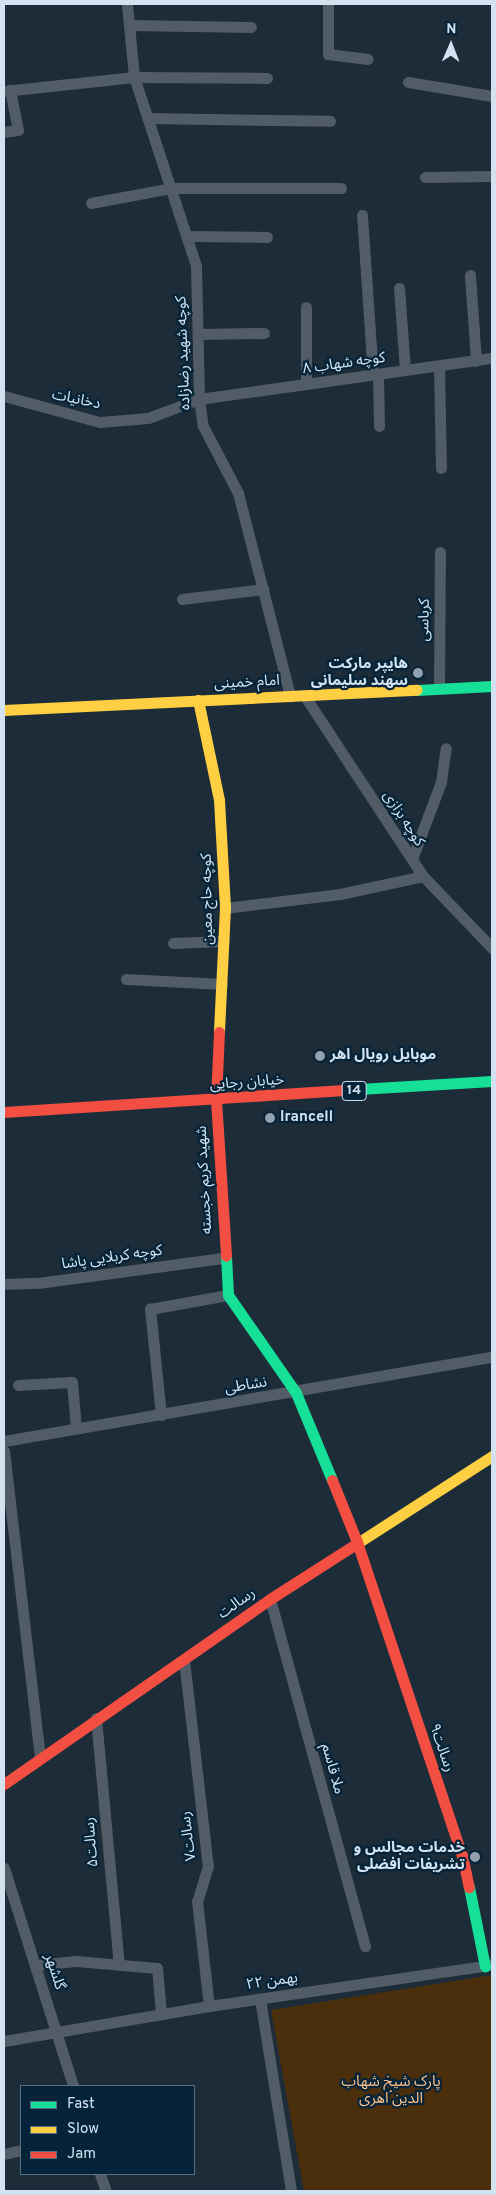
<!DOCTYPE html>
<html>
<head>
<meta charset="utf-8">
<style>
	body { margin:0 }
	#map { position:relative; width:496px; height:2195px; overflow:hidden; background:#1c2c38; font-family:Overpass,"Noto Sans Arabic",sans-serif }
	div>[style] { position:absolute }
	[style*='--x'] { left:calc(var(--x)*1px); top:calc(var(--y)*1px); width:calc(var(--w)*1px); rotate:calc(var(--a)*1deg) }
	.green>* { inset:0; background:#4b2f0c }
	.street>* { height:11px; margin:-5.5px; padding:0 5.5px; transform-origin:5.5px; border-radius:5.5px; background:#515c66 }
	.fast>* { height:11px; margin:-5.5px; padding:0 5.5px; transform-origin:5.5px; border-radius:5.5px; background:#16e098 }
	.slow>* { height:11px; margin:-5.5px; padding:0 5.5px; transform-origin:5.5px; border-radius:5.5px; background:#ffcf43 }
	.jam>* { height:11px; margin:-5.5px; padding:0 5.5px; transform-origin:5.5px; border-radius:5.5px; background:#f24e42 }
	.dots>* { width:14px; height:14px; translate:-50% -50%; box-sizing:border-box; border:2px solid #052439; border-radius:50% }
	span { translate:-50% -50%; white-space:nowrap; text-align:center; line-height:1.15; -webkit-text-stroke:4.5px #052439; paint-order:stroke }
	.shield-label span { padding:1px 4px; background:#052439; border:1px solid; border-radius:4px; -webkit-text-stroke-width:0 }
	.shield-label { font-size:14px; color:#d2e2f1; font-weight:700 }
	.street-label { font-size:15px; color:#d2e2f1 }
	.poi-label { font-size:15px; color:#d2e2f1; font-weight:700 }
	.right { translate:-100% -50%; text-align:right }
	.left { translate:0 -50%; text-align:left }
	.park-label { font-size:15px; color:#fdc087 }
	.frame { position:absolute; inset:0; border:5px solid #d2e2f1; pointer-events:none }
	.legend { position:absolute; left:20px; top:2085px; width:175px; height:90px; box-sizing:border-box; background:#052439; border:1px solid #577083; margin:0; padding:6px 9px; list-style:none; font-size:15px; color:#d2e2f1 }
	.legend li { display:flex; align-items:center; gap:10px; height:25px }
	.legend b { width:25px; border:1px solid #577083 }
	.north { position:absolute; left:426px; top:20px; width:50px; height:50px; -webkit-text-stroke:4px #052439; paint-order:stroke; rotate:1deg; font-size:14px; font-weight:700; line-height:20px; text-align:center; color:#d2e2f1 }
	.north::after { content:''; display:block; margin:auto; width:18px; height:22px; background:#d2e2f1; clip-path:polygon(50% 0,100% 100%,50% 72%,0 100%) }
</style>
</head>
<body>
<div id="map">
	<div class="green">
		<i style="clip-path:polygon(492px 1975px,492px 2191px,304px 2191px,271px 2010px)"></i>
	</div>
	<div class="street">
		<i style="--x:127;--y:4;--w:73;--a:84.5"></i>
		<i style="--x:134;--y:77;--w:199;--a:71.8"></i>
		<i style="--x:196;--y:266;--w:133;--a:88.7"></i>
		<i style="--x:199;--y:399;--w:27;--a:82"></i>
		<i style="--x:203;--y:426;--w:76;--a:62.4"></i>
		<i style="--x:238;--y:493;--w:210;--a:75.6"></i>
		<i style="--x:328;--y:4;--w:50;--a:90"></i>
		<i style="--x:328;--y:54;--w:40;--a:7.1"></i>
		<i style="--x:130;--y:25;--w:121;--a:0.9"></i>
		<i style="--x:408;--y:82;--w:85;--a:9.5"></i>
		<i style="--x:4;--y:91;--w:131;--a:-6.1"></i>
		<i style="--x:134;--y:77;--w:133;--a:0.4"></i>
		<i style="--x:148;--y:118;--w:182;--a:0.9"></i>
		<i style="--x:4;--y:132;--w:14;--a:-8"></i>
		<i style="--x:18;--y:130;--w:41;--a:-101.3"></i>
		<i style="--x:425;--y:177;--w:67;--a:-0.9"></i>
		<i style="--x:91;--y:203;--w:81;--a:-10.6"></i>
		<i style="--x:171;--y:188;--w:170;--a:0"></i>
		<i style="--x:362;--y:215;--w:160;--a:86.1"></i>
		<i style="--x:188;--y:236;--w:79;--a:0.7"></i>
		<i style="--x:470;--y:275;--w:86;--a:86"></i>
		<i style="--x:399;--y:288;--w:82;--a:85.8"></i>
		<i style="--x:306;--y:307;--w:77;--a:90"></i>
		<i style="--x:198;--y:334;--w:66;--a:-0.9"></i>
		<i style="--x:439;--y:366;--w:102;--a:88.9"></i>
		<i style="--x:378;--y:374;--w:52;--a:88.9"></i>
		<i style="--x:4;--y:396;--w:99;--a:15.2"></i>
		<i style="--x:100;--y:422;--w:48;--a:-4.8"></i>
		<i style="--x:148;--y:418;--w:54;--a:-20.4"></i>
		<i style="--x:199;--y:399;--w:296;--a:-8"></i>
		<i style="--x:182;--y:599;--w:82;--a:-7"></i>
		<i style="--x:439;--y:688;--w:136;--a:-89.6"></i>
		<i style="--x:304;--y:695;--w:217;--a:56.7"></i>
		<i style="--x:423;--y:876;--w:100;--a:46.2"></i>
		<i style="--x:412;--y:859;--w:82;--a:-69.4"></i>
		<i style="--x:441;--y:782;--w:34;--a:-82"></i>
		<i style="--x:225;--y:908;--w:116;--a:-6.9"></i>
		<i style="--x:340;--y:894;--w:85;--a:-12.2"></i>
		<i style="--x:173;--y:943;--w:51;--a:-2.2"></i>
		<i style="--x:126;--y:979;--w:96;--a:3"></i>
		<i style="--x:4;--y:1284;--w:34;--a:-2"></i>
		<i style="--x:38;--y:1283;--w:188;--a:-7.7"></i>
		<i style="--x:18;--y:1385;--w:54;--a:-3.2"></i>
		<i style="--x:72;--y:1382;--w:47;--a:85.1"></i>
		<i style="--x:161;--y:1415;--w:107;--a:-95.9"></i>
		<i style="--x:150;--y:1309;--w:79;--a:-10.2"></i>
		<i style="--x:4;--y:1441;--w:495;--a:-9.8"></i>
		<i style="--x:4;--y:1451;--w:308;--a:83.3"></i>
		<i style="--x:270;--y:1599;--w:360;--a:74.7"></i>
		<i style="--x:184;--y:1660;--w:207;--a:83.4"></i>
		<i style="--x:208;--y:1866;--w:37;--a:107"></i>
		<i style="--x:197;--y:1901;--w:106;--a:83.5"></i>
		<i style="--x:96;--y:1718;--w:247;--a:84.7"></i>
		<i style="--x:4;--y:1868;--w:229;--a:72.4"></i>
		<i style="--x:36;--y:1965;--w:40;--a:-5.7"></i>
		<i style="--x:76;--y:1961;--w:81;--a:4.9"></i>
		<i style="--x:157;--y:1968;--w:45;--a:84.9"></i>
		<i style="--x:260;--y:1999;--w:194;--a:80.8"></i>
		<i style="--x:4;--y:2041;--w:208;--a:-9.7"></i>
		<i style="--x:209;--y:2006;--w:285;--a:-8.3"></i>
		<i style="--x:4;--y:2154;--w:17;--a:-13"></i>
		<i style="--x:100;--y:2174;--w:18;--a:71"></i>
	</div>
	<div class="fast">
		<i style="--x:417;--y:690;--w:75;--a:-3.1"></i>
		<i style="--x:359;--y:1089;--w:133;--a:-3.4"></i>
		<i style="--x:226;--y:1256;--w:39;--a:87"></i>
		<i style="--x:228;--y:1295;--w:119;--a:55.2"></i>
		<i style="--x:296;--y:1393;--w:94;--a:67.5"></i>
		<i style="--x:469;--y:1887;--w:81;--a:78.6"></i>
	</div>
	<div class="slow">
		<i style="--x:198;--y:700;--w:102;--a:78.1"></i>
		<i style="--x:219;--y:800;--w:108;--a:86.8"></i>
		<i style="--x:225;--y:908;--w:124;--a:92.8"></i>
		<i style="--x:4;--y:710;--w:413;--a:-2.8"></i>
		<i style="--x:353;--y:1546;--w:166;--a:-32.9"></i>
	</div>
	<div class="jam">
		<i style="--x:219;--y:1032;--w:68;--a:92.5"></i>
		<i style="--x:216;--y:1100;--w:156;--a:86.3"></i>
		<i style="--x:4;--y:1112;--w:356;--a:-3.7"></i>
		<i style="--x:332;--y:1480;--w:67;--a:68"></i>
		<i style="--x:357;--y:1542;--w:330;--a:71.5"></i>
		<i style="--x:462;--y:1855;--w:33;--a:78"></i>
		<i style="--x:4;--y:1784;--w:324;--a:-34.8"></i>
		<i style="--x:270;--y:1599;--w:98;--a:-32.6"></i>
	</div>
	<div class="dots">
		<i style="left:418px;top:673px;background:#92a2b0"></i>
		<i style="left:320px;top:1056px;background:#92a2b0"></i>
		<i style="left:270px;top:1118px;background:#92a2b0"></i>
		<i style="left:475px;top:1857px;background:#92a2b0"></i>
	</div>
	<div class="shield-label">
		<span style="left:354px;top:1091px">14</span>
	</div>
	<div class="street-label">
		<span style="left:184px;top:353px;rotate:-92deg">کوچه شهید رضازاده</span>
		<span style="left:344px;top:364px;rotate:-8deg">کوچه شهاب ۸</span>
		<span style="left:76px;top:400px;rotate:12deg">دخانیات</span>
		<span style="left:425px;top:620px;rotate:-89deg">کرباسی</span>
		<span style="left:247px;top:683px;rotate:-3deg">امام خمینی</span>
		<span style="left:403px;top:819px;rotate:57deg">کوچه بزازی</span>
		<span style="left:208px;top:899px;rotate:-91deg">کوچه حاج معین</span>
		<span style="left:247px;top:1083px;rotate:-4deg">خیابان رجایی</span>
		<span style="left:205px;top:1180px;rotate:-93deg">شهید کریم خجسته</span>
		<span style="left:112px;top:1258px;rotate:-8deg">کوچه کربلایی پاشا</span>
		<span style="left:246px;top:1386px;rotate:-9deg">نشاطی</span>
		<span style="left:237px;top:1604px;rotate:-35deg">رسالت</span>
		<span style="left:441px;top:1748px;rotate:71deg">رسالت۹</span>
		<span style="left:332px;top:1769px;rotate:75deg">ملا قاسم</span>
		<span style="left:189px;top:1836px;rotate:-97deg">رسالت۷</span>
		<span style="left:92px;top:1842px;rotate:-95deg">رسالت۵</span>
		<span style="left:54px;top:1972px;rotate:72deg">گلشهر</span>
		<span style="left:272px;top:1982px;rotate:-8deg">۲۲ بهمن</span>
	</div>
	<div class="poi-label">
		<span class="right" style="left:408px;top:673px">هایپر مارکت<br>سهند سلیمانی</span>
		<span class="left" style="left:330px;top:1056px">موبایل رویال اهر</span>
		<span class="left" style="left:280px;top:1118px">Irancell</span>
		<span class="right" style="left:465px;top:1857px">خدمات مجالس و<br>تشریفات افضلی</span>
	</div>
	<div class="park-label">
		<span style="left:391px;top:2091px">پارک شیخ شهاب<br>الدین اهری</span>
	</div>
	<div class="frame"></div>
	<ul class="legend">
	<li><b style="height:6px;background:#16e098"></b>Fast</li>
	<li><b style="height:6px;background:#ffcf43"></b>Slow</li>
	<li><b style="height:6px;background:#f24e42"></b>Jam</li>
	</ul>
	<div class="north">N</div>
</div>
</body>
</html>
